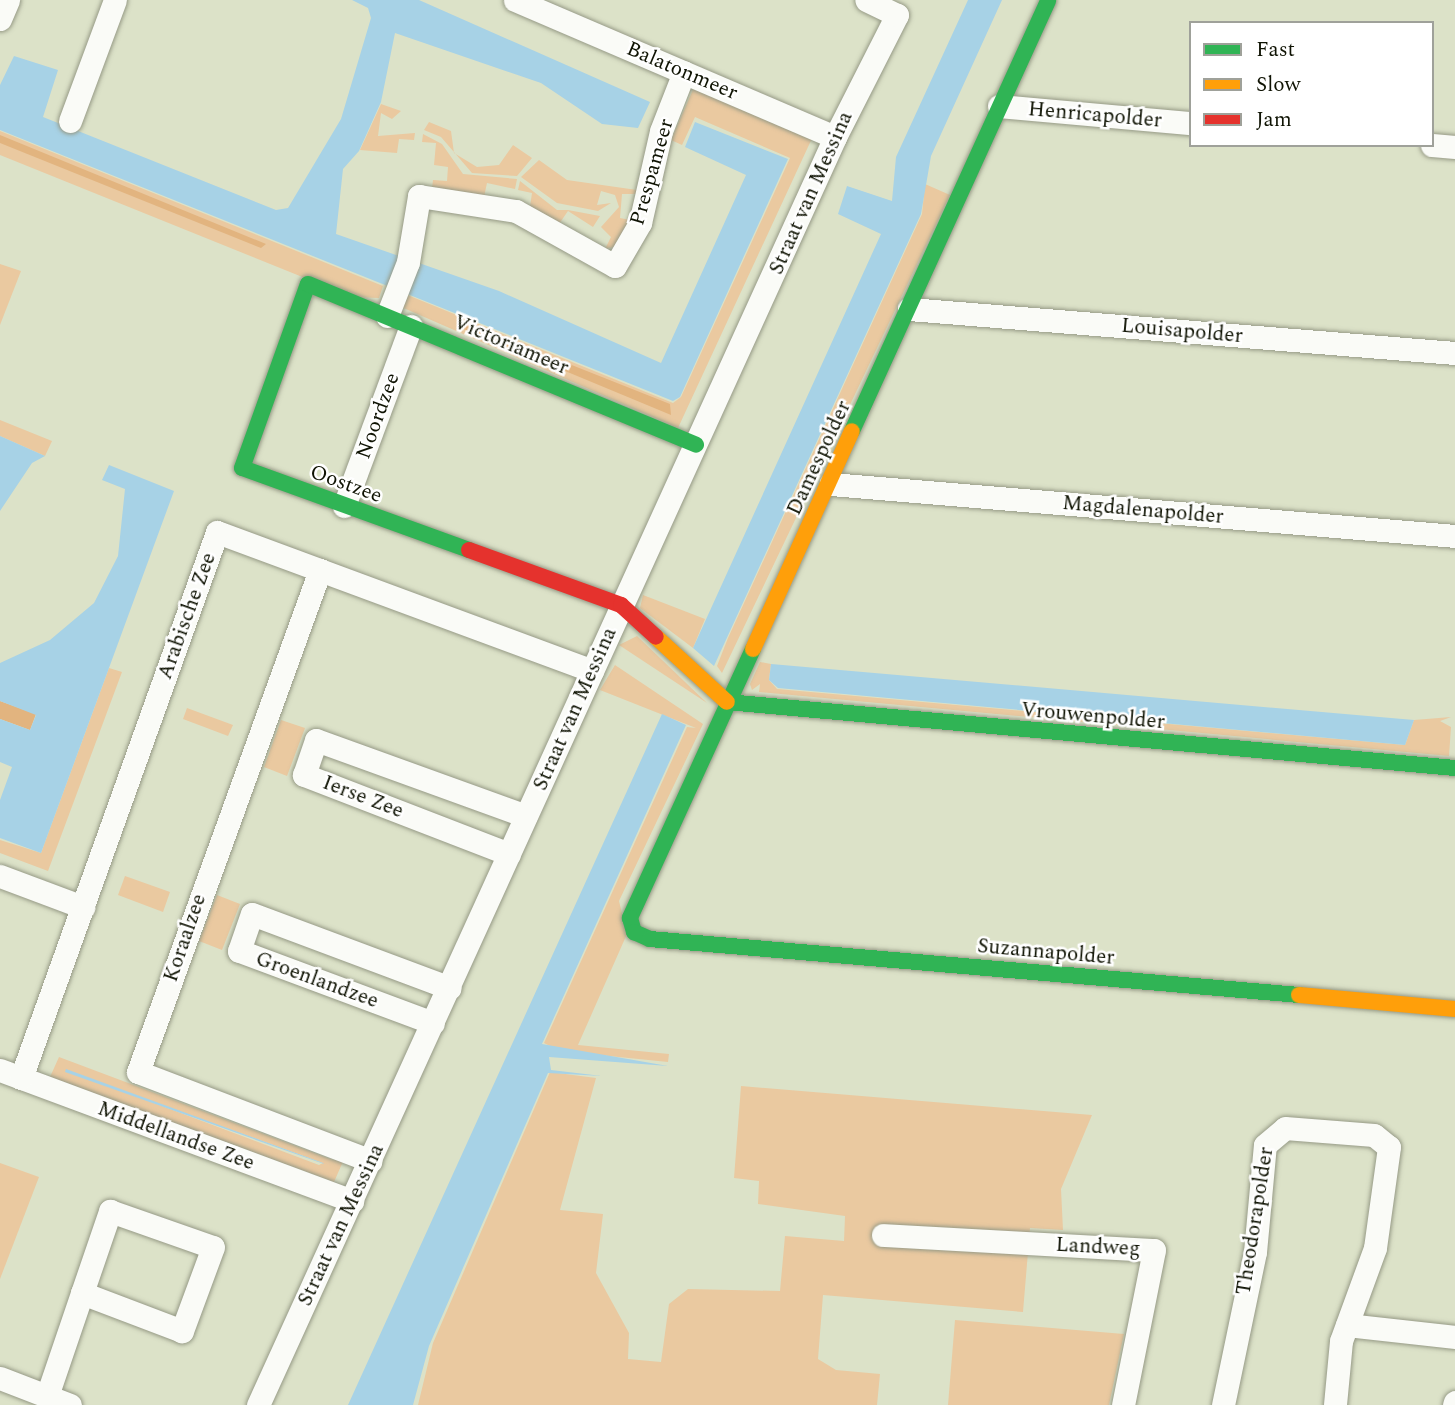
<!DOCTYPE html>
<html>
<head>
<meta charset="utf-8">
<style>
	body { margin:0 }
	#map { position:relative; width:1455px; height:1405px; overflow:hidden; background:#dce2c8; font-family:Spectral,serif }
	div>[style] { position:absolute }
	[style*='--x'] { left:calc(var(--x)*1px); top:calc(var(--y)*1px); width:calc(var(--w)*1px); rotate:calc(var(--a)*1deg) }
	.green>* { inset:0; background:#eac9a0 }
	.forest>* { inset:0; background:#e2b47f }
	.water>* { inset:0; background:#a7d2e6 }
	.roads { filter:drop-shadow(0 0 2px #969a86) drop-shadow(0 0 2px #969a86) }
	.street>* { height:23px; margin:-11.5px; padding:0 11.5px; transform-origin:11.5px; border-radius:11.5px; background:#fafbf7 }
	.fast>* { height:16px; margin:-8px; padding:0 8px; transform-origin:8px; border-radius:8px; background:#30b455 }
	.slow>* { height:16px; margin:-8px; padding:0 8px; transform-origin:8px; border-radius:8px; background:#ff9f0a }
	.jam>* { height:16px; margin:-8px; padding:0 8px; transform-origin:8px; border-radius:8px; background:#e5322d }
	span { translate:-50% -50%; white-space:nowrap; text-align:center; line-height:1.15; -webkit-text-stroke:5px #fff; paint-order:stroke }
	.street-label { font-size:21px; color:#0f1303 }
	.legend { position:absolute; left:1189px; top:21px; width:245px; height:126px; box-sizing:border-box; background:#fff; border:2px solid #9fa19a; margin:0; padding:9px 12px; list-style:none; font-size:21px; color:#0f1303 }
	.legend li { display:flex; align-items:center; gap:14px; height:35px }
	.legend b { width:35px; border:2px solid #9fa19a }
</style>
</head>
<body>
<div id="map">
	<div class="green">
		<i style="clip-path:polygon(695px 85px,814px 134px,678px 428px,399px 306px,405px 294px,673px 403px,681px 397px,790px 158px,695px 117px,682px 145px,671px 140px)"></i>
		<i style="clip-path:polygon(381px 104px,401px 111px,392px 119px,381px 113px,378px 136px,415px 133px,414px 140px,399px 139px,397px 153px,360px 150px)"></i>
		<i style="clip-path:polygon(429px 122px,451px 131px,454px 153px,477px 167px,499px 165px,513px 145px,532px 158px,517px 176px,472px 173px,441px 137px,424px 130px)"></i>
		<i style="clip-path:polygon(0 131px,383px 286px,379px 298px,352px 297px,0 155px)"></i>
		<i style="clip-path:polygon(423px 134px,442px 144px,463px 174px,517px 179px,515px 189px,487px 183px,484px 197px,432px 188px,433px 180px,447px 181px,448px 167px,434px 165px,436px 143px,422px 142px)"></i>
		<i style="clip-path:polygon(539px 160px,567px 180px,637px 190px,640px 194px,622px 194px,620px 218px,630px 220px,614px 247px,605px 249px,611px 237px,601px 227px,619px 207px,615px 195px,601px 191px,597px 205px,611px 203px,598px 211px,557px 203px,521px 177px)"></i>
		<i style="clip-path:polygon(520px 181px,557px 210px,568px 210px,600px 216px,593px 227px,568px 211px,559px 224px,530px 207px,532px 193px,518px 190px)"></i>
		<i style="clip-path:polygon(925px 184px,950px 195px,722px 673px,717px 666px,728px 638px,922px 214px)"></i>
		<i style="clip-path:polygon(0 264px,21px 271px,0 325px)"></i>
		<i style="clip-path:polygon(0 420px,52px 441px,45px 456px,0 436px)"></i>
		<i style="clip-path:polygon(643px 595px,705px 619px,693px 648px,640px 608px)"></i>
		<i style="clip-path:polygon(637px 636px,707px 703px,619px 645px)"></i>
		<i style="clip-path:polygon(760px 662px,771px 664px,769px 680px,777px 689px,1405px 745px,1414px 720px,1451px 717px,1440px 721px,1451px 727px,1449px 756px,759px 692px,760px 684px,752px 690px,750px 684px)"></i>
		<i style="clip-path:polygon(615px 665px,703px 724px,619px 901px,627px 934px,578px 1045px,669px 1054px,668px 1062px,560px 1051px,544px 1043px,687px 727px,696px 728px,600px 690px)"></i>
		<i style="clip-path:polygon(109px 668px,122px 672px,48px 871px,0 853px,0 840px,41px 853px)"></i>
		<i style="clip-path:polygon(187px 708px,233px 725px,228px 736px,183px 719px)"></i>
		<i style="clip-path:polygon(281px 720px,305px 728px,287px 776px,264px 767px)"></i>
		<i style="clip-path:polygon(125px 876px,170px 892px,163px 912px,118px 895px)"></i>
		<i style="clip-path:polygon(217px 895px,240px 904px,222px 950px,199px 941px)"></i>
		<i style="clip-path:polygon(evenodd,59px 1057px,333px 1160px,345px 1157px,334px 1182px,50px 1077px,59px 1057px,66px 1070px,323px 1163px,319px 1165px,66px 1070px)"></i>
		<i style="clip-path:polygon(550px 1072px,596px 1078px,560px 1210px,603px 1214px,596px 1273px,629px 1333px,628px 1359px,661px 1362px,669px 1304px,688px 1289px,780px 1291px,785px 1236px,844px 1241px,845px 1216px,758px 1204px,759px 1181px,734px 1178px,741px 1086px,1092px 1115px,1061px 1189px,1063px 1230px,1030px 1228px,1023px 1312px,823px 1295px,818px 1359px,836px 1370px,880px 1374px,877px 1405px,418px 1405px,433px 1343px)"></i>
		<i style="clip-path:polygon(0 1163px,39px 1177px,0 1279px)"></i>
		<i style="clip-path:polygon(955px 1320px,1124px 1334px,1109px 1405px,948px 1405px)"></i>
	</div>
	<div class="forest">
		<i style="clip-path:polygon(0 135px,266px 244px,261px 248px,0 143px)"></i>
		<i style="clip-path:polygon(466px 323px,670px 404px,671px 415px,464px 329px)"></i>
		<i style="clip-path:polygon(0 701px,36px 714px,30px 730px,0 719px)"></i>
	</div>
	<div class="water">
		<i style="clip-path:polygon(352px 0,419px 0,650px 102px,638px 128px,602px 124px,541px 83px,395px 33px,381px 102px,359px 151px,343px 169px,336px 234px,499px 291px,661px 363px,746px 175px,685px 147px,695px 122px,788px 159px,680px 397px,673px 401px,0 130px,0 85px,14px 56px,58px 70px,43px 117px,276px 210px,288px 208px,341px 119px,371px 18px,368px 8px)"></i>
		<i style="clip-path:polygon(968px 0,1002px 0,931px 156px,921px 214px,714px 666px,693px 648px,881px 234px,838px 214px,847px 186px,892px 201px,896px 157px)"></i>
		<i style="clip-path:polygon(0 436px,45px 456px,32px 463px,0 511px)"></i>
		<i style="clip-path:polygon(109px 465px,174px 491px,41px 853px,0 838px,0 800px,12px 767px,0 762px,0 719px,30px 730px,36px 715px,0 701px,0 663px,50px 640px,94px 603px,118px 556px,125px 489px,102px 480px)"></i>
		<i style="clip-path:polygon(771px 664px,1414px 720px,1405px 745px,778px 688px,769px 680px)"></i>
		<i style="clip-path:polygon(662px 714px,686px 725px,542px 1044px,668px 1066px,549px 1057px,551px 1070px,602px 1076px,548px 1073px,429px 1346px,413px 1405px,348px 1405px)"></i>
		<i style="clip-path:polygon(66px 1069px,323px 1163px,324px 1164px,65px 1072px)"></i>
	</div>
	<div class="roads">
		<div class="street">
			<i style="--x:515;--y:0;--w:348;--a:23.2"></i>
			<i style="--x:0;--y:19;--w:21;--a:-67"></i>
			<i style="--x:999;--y:106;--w:193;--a:5.1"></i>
			<i style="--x:70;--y:121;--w:129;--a:-69.6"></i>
			<i style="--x:1432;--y:145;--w:23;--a:5"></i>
			<i style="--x:909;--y:309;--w:548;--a:4.61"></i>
			<i style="--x:387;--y:316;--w:58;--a:-68.7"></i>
			<i style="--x:408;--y:262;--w:67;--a:-80.5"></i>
			<i style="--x:419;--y:196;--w:98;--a:8.8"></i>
			<i style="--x:516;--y:211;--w:113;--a:29.1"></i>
			<i style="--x:615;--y:266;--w:50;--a:-59.8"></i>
			<i style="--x:640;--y:223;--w:94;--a:-77.1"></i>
			<i style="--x:661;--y:131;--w:63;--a:-68.7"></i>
			<i style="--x:831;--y:484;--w:626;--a:4.76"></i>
			<i style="--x:344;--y:506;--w:192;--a:-69.6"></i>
			<i style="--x:320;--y:570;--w:534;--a:109.93"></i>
			<i style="--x:138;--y:1072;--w:249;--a:20.9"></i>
			<i style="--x:509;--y:854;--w:220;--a:-158.9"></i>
			<i style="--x:304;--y:775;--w:37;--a:-71"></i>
			<i style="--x:316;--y:740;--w:223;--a:19.9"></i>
			<i style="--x:0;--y:876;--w:89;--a:20.5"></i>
			<i style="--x:433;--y:1023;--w:207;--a:-159.6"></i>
			<i style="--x:239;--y:951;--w:39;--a:-71"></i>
			<i style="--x:252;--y:914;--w:211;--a:20.5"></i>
			<i style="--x:0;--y:1070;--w:376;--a:20.4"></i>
			<i style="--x:21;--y:1078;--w:580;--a:-70.25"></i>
			<i style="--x:217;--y:532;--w:400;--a:20.3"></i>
			<i style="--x:883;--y:1235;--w:271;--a:3.2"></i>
			<i style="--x:1154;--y:1250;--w:158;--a:101.3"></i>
			<i style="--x:1347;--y:1325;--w:109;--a:6.3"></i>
			<i style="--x:0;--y:1378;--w:75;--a:21.1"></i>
			<i style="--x:47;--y:1396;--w:109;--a:-71.2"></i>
			<i style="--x:82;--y:1293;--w:87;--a:-71.1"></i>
			<i style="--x:110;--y:1211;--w:109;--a:19.3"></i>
			<i style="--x:213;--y:1247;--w:90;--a:110.3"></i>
			<i style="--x:182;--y:1331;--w:107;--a:-159.2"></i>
			<i style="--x:258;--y:1405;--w:1393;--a:-65.53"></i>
			<i style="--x:835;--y:137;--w:137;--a:-63.1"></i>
			<i style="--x:897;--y:15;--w:34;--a:-154"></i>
			<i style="--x:1223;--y:1405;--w:156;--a:-78.2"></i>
			<i style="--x:1255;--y:1252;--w:107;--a:-84.7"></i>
			<i style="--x:1265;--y:1145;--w:26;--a:-40"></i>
			<i style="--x:1285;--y:1128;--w:89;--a:4.5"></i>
			<i style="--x:1374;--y:1135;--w:19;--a:39"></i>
			<i style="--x:1389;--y:1147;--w:102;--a:97.9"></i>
			<i style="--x:1375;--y:1248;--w:99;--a:110.1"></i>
			<i style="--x:1341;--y:1341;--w:64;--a:95.4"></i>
			<i style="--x:1454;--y:1405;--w:3;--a:-72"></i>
		</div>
		<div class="fast">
			<i style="--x:852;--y:431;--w:473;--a:-65.5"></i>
			<i style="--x:469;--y:550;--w:241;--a:-160.1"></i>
			<i style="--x:242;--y:468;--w:195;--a:-70.3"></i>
			<i style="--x:308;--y:284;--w:420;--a:22.5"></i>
			<i style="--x:753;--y:649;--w:296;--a:114.6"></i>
			<i style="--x:630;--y:918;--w:15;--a:74"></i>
			<i style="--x:634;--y:932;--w:17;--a:24"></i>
			<i style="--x:650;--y:939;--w:651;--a:4.93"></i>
			<i style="--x:727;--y:702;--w:731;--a:5.18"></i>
		</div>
		<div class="slow">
			<i style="--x:656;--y:637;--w:96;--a:42.5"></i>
			<i style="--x:753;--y:649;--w:239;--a:-65.6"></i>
			<i style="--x:1299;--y:995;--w:157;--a:5.1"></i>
		</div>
		<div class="jam">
			<i style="--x:469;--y:550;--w:162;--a:19.9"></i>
			<i style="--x:621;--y:605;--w:47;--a:42.4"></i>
		</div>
	</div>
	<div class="street-label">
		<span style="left:682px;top:71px;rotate:23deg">Balatonmeer</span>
		<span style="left:1095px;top:115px;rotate:5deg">Henricapolder</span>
		<span style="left:652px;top:172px;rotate:-74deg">Prespameer</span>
		<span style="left:811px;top:193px;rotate:-66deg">Straat van Messina</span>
		<span style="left:1182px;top:331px;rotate:5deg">Louisapolder</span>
		<span style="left:511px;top:345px;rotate:23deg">Victoriameer</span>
		<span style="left:378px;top:416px;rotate:-70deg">Noordzee</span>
		<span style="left:819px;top:458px;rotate:-65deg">Damespolder</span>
		<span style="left:346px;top:484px;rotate:20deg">Oostzee</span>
		<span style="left:1143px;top:510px;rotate:5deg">Magdalenapolder</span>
		<span style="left:187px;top:616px;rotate:-70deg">Arabische Zee</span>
		<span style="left:575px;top:709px;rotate:-66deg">Straat van Messina</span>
		<span style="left:1093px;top:716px;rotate:5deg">Vrouwenpolder</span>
		<span style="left:363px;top:797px;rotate:21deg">Ierse Zee</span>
		<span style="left:185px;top:938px;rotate:-71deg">Koraalzee</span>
		<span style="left:1046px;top:952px;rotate:5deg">Suzannapolder</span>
		<span style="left:317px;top:980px;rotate:20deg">Groenlandzee</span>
		<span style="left:176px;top:1136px;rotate:20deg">Middellandse Zee</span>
		<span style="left:1255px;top:1221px;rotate:-81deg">Theodorapolder</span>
		<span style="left:341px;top:1225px;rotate:-65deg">Straat van Messina</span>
		<span style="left:1098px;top:1247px;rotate:3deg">Landweg</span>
	</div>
	<ul class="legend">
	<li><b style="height:9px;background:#30b455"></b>Fast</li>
	<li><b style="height:9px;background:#ff9f0a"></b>Slow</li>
	<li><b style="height:9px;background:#e5322d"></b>Jam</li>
	</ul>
</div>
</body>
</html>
